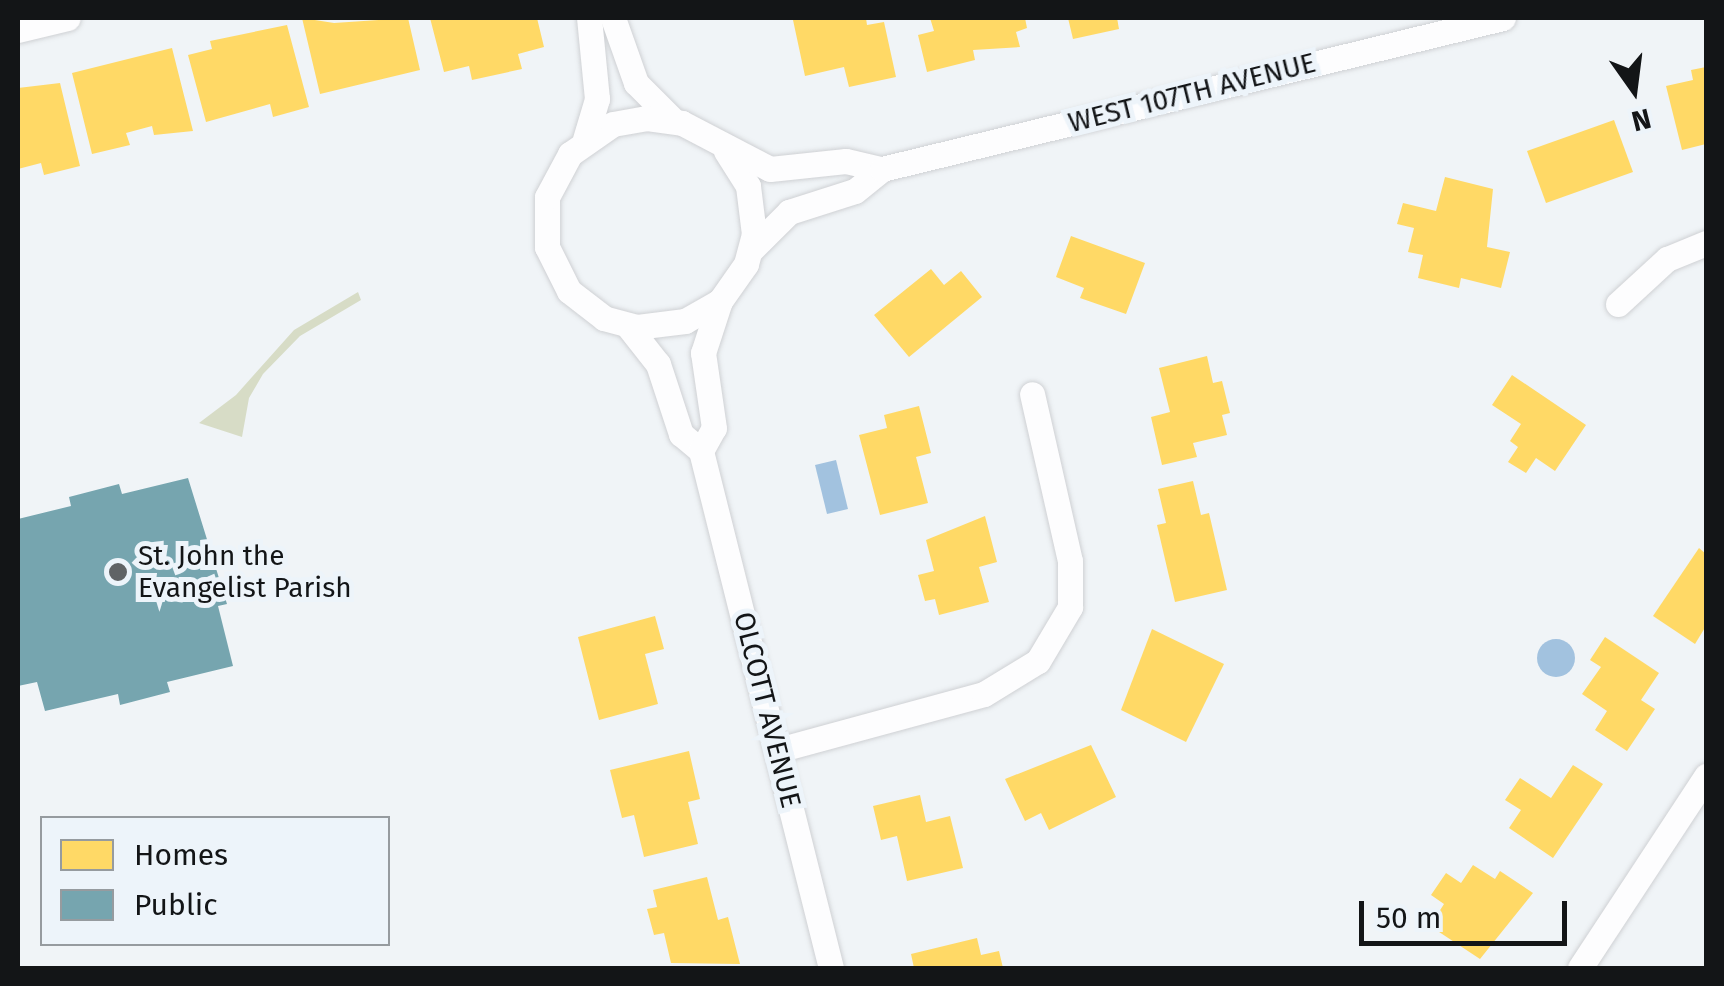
<!DOCTYPE html>
<html>
<head>
<meta charset="utf-8">
<style>
	body { margin:0 }
	#map { position:relative; width:1724px; height:986px; overflow:hidden; background:#f0f4f7; font-family:"Fira Sans",sans-serif }
	div>[style] { position:absolute }
	[style*='--x'] { left:calc(var(--x)*1px); top:calc(var(--y)*1px); width:calc(var(--w)*1px); rotate:calc(var(--a)*1deg) }
	.green>* { inset:0; background:#d7dcc6 }
	.water>* { inset:0; background:#a2c2df }
	.round { border-radius:50% }
	.homes>* { inset:0; background:#ffd966 }
	.public>* { inset:0; background:#76a5af }
	.roads { filter:drop-shadow(0 0 2px #cfd1d4) drop-shadow(0 0 2px #cfd1d4) }
	.minor>* { height:25px; margin:-12.5px; padding:0 12.5px; transform-origin:12.5px; border-radius:12.5px; background:#fdfdfe }
	.dots>* { width:28px; height:28px; translate:-50% -50%; box-sizing:border-box; border:5px solid #edf4fa; border-radius:50% }
	span { translate:-50% -50%; white-space:nowrap; text-align:center; line-height:1.15; -webkit-text-stroke:10px #edf4fa; paint-order:stroke }
	.street-label { font-size:28px; color:#131517 }
	.poi-label { font-size:28px; color:#131517 }
	.left { translate:0 -50%; text-align:left }
	.frame { position:absolute; inset:0; border:20px solid #131517; pointer-events:none }
	.legend { position:absolute; left:40px; top:816px; width:350px; height:130px; box-sizing:border-box; background:#edf4fa; border:2px solid #969b9f; margin:0; padding:12px 18px; list-style:none; font-size:30px; color:#131517 }
	.legend li { display:flex; align-items:center; gap:20px; height:50px }
	.legend b { width:50px; border:2px solid #969b9f }
	.north { position:absolute; left:1584px; top:40px; width:100px; height:100px; -webkit-text-stroke:8px #edf4fa; paint-order:stroke; rotate:166deg; font-size:28px; font-weight:700; line-height:40px; text-align:center; color:#131517 }
	.north::after { content:''; display:block; margin:auto; width:35px; height:45px; background:#131517; clip-path:polygon(50% 0,100% 100%,50% 72%,0 100%) }
	.scale { position:absolute; left:1359px; top:901px; width:208px; height:45px; box-sizing:border-box; border:5px solid #131517; border-top:0; padding-left:12px; font-size:30px; line-height:35px; white-space:nowrap; color:#131517; -webkit-text-stroke:8px #edf4fa; paint-order:stroke }
</style>
</head>
<body>
<div id="map">
	<div class="green">
		<i style="clip-path:polygon(358px 292px,361px 300px,300px 336px,263px 374px,249px 398px,242px 437px,199px 423px,236px 395px,294px 330px)"></i>
	</div>
	<div class="water">
		<i style="clip-path:polygon(836px 460px,848px 509px,827px 514px,815px 465px)"></i>
		<i class="round" style="left:1537px;top:639px;width:38px;height:38px"></i>
	</div>
	<div class="homes">
		<i style="clip-path:polygon(302px 18px,334px 23px,408px 18px,420px 70px,320px 94px)"></i>
		<i style="clip-path:polygon(430px 18px,537px 18px,544px 47px,518px 54px,522px 69px,472px 80px,469px 66px,444px 72px)"></i>
		<i style="clip-path:polygon(866px 18px,867px 25px,884px 22px,896px 77px,849px 87px,844px 67px,805px 76px,793px 20px)"></i>
		<i style="clip-path:polygon(930px 18px,1025px 18px,1027px 28px,1016px 32px,1020px 47px,973px 50px,975px 60px,927px 72px,918px 35px,934px 31px)"></i>
		<i style="clip-path:polygon(1068px 18px,1117px 18px,1119px 29px,1073px 39px)"></i>
		<i style="clip-path:polygon(287px 25px,309px 107px,273px 117px,270px 104px,206px 122px,188px 55px,212px 49px,210px 41px)"></i>
		<i style="clip-path:polygon(172px 48px,193px 131px,154px 135px,152px 126px,126px 133px,130px 145px,92px 154px,72px 73px)"></i>
		<i style="clip-path:polygon(1706px 67px,1706px 144px,1682px 150px,1666px 86px,1693px 80px,1691px 70px)"></i>
		<i style="clip-path:polygon(60px 83px,80px 166px,44px 175px,41px 163px,18px 169px,18px 88px)"></i>
		<i style="clip-path:polygon(1614px 120px,1633px 172px,1546px 203px,1527px 151px)"></i>
		<i style="clip-path:polygon(1445px 177px,1493px 189px,1487px 247px,1510px 252px,1501px 288px,1461px 278px,1459px 288px,1418px 278px,1423px 255px,1408px 252px,1414px 228px,1397px 224px,1403px 203px,1436px 211px)"></i>
		<i style="clip-path:polygon(1071px 236px,1145px 263px,1126px 314px,1080px 298px,1084px 288px,1056px 277px)"></i>
		<i style="clip-path:polygon(931px 269px,944px 285px,961px 271px,982px 297px,909px 357px,874px 315px)"></i>
		<i style="clip-path:polygon(1207px 356px,1213px 383px,1222px 381px,1230px 413px,1222px 415px,1227px 435px,1193px 443px,1197px 457px,1162px 465px,1151px 417px,1170px 412px,1159px 368px)"></i>
		<i style="clip-path:polygon(1512px 375px,1586px 425px,1555px 471px,1536px 458px,1526px 473px,1508px 462px,1518px 447px,1510px 441px,1521px 424px,1492px 405px)"></i>
		<i style="clip-path:polygon(919px 406px,931px 453px,916px 457px,928px 503px,880px 515px,859px 435px,887px 428px,884px 415px)"></i>
		<i style="clip-path:polygon(1193px 481px,1201px 515px,1209px 513px,1227px 590px,1175px 602px,1157px 525px,1166px 523px,1158px 489px)"></i>
		<i style="clip-path:polygon(985px 516px,997px 562px,979px 567px,989px 602px,939px 615px,935px 599px,925px 601px,918px 575px,934px 571px,926px 540px)"></i>
		<i style="clip-path:polygon(1699px 548px,1706px 554px,1706px 626px,1695px 644px,1653px 616px)"></i>
		<i style="clip-path:polygon(655px 616px,664px 649px,645px 654px,658px 704px,599px 720px,578px 637px)"></i>
		<i style="clip-path:polygon(1152px 629px,1224px 664px,1186px 742px,1121px 710px)"></i>
		<i style="clip-path:polygon(1605px 637px,1659px 673px,1641px 700px,1655px 709px,1627px 751px,1595px 730px,1607px 711px,1582px 694px,1601px 667px,1590px 660px)"></i>
		<i style="clip-path:polygon(1091px 745px,1116px 797px,1049px 830px,1041px 813px,1025px 821px,1005px 779px)"></i>
		<i style="clip-path:polygon(689px 751px,700px 799px,688px 802px,698px 844px,644px 857px,634px 815px,622px 818px,610px 770px)"></i>
		<i style="clip-path:polygon(1573px 765px,1603px 784px,1553px 858px,1509px 828px,1521px 810px,1505px 800px,1520px 778px,1551px 798px)"></i>
		<i style="clip-path:polygon(920px 795px,926px 822px,950px 816px,963px 868px,907px 881px,897px 836px,881px 840px,873px 806px)"></i>
		<i style="clip-path:polygon(1473px 865px,1495px 879px,1500px 871px,1533px 893px,1480px 959px,1430px 926px,1444px 904px,1431px 895px,1446px 873px,1461px 883px)"></i>
		<i style="clip-path:polygon(707px 877px,718px 920px,728px 917px,740px 964px,671px 963px,664px 933px,654px 935px,647px 909px,657px 907px,653px 890px)"></i>
		<i style="clip-path:polygon(977px 938px,981px 955px,999px 951px,1003px 968px,914px 968px,911px 954px)"></i>
	</div>
	<div class="public">
		<i style="clip-path:polygon(188px 478px,227px 604px,218px 606px,233px 666px,167px 682px,170px 692px,120px 705px,118px 694px,45px 711px,37px 682px,18px 686px,18px 519px,71px 506px,69px 497px,119px 484px,122px 494px)"></i>
	</div>
	<div class="roads">
		<div class="minor">
			<i style="--x:613;--y:18;--w:69;--a:70.5"></i>
			<i style="--x:636;--y:83;--w:52;--a:45"></i>
			<i style="--x:18;--y:30;--w:51;--a:-13.5"></i>
			<i style="--x:585;--y:139;--w:42;--a:-73.3"></i>
			<i style="--x:597;--y:99;--w:81;--a:-95.6"></i>
			<i style="--x:726;--y:151;--w:41;--a:57.8"></i>
			<i style="--x:748;--y:186;--w:48;--a:82.9"></i>
			<i style="--x:754;--y:234;--w:31;--a:105"></i>
			<i style="--x:746;--y:264;--w:45;--a:125.1"></i>
			<i style="--x:720;--y:301;--w:40;--a:150.3"></i>
			<i style="--x:685;--y:321;--w:48;--a:172.9"></i>
			<i style="--x:637;--y:327;--w:34;--a:-165"></i>
			<i style="--x:604;--y:318;--w:44;--a:-142.4"></i>
			<i style="--x:569;--y:291;--w:49;--a:-116.6"></i>
			<i style="--x:547;--y:247;--w:50;--a:-90"></i>
			<i style="--x:547;--y:197;--w:49;--a:-61.9"></i>
			<i style="--x:570;--y:154;--w:52;--a:-34.9"></i>
			<i style="--x:613;--y:124;--w:35;--a:-10"></i>
			<i style="--x:647;--y:118;--w:35;--a:8"></i>
			<i style="--x:682;--y:123;--w:99;--a:27.6"></i>
			<i style="--x:770;--y:169;--w:76;--a:-6"></i>
			<i style="--x:846;--y:161;--w:37;--a:13"></i>
			<i style="--x:751;--y:250;--w:54;--a:-45"></i>
			<i style="--x:789;--y:212;--w:69;--a:-17.7"></i>
			<i style="--x:855;--y:191;--w:35;--a:-39"></i>
			<i style="--x:882;--y:169;--w:639;--a:-13.67"></i>
			<i style="--x:1618;--y:304;--w:67;--a:-42.6"></i>
			<i style="--x:1667;--y:259;--w:42;--a:-22.3"></i>
			<i style="--x:628;--y:326;--w:48;--a:51.7"></i>
			<i style="--x:658;--y:364;--w:74;--a:71.8"></i>
			<i style="--x:681;--y:434;--w:26;--a:40"></i>
			<i style="--x:701;--y:451;--w:533;--a:75.89"></i>
			<i style="--x:701;--y:451;--w:26;--a:-61"></i>
			<i style="--x:714;--y:428;--w:76;--a:-98.3"></i>
			<i style="--x:703;--y:353;--w:55;--a:-71.9"></i>
			<i style="--x:778;--y:750;--w:213;--a:-15.2"></i>
			<i style="--x:984;--y:694;--w:63;--a:-31.4"></i>
			<i style="--x:1038;--y:661;--w:63;--a:-59.3"></i>
			<i style="--x:1070;--y:607;--w:46;--a:-90"></i>
			<i style="--x:1070;--y:561;--w:171;--a:-102.8"></i>
			<i style="--x:1580;--y:968;--w:230;--a:-56.7"></i>
		</div>
	</div>
	<div class="dots">
		<i style="left:118px;top:572px;background:#606365"></i>
	</div>
	<div class="street-label">
		<span style="left:1192px;top:93px;rotate:-14deg">WEST 107TH AVENUE</span>
		<span style="left:767px;top:710px;rotate:76deg">OLCOTT AVENUE</span>
	</div>
	<div class="poi-label">
		<span class="left" style="left:138px;top:572px">St. John the<br>Evangelist Parish</span>
	</div>
	<div class="frame"></div>
	<ul class="legend">
	<li><b style="height:28px;background:#ffd966"></b>Homes</li>
	<li><b style="height:28px;background:#76a5af"></b>Public</li>
	</ul>
	<div class="north">N</div>
	<div class="scale">50 m</div>
</div>
</body>
</html>
